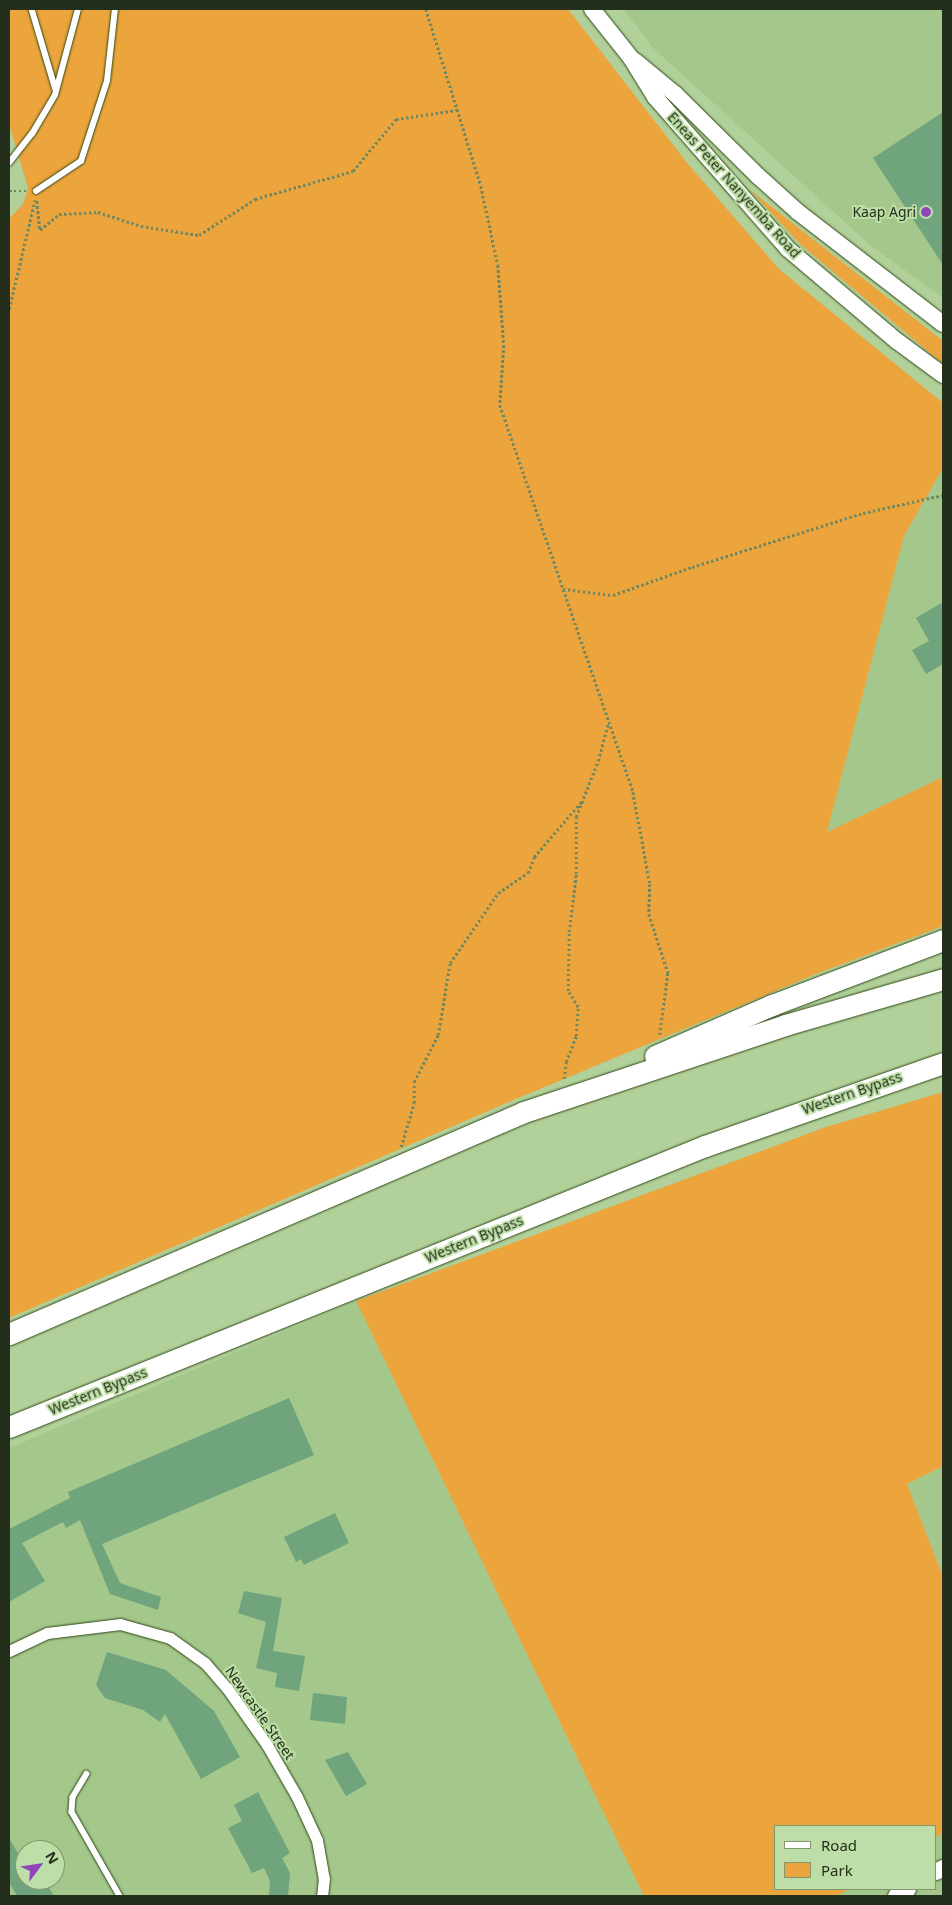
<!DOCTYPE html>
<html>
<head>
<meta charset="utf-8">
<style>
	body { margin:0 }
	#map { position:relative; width:952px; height:1905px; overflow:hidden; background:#b2d19a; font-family:"Noto Sans",sans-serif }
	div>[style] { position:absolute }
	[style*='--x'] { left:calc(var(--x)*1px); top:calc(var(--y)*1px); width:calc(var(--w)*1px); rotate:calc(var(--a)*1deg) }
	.built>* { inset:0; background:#a4c78b }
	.green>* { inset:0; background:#eca43c }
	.building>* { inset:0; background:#6fa47d }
	.path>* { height:2.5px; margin-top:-1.25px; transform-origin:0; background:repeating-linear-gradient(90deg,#718760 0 2.5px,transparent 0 5px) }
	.roads { filter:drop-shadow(0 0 1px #304918) drop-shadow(0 0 1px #304918) }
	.lane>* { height:5.5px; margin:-2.75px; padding:0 2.75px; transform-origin:2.75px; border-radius:2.75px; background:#fff }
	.street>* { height:11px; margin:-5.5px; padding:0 5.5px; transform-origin:5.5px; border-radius:5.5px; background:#fff }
	.secondary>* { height:16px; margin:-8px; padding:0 8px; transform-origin:8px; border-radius:8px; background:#fff }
	.highway>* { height:21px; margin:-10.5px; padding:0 10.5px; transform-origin:10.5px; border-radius:10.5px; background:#fff }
	.dots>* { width:14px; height:14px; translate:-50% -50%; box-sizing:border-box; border:2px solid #bedea7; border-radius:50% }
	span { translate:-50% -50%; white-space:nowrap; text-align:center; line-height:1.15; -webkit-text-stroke:4px #bedea7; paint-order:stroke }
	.street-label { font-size:14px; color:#232f1a }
	.poi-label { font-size:14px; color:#232f1a }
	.right { translate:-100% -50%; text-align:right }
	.frame { position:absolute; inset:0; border:10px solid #232f1a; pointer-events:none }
	.legend { position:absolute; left:774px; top:1825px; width:162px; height:65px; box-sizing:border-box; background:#bedea7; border:1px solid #80986f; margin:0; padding:6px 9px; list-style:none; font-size:15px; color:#232f1a }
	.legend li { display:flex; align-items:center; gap:10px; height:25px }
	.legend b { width:25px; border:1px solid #80986f }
	.north { position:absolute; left:15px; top:1840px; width:50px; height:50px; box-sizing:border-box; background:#bedea7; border:1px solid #80986f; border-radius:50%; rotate:59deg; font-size:14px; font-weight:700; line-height:20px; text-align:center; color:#232f1a }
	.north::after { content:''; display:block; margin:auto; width:18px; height:22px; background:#9146b8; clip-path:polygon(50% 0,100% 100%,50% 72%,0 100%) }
</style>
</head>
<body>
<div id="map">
	<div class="built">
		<i style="clip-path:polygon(623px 9px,943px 9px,943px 298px,870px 245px,655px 50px)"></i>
		<i style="clip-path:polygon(943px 468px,943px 777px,827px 832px,904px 536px)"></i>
		<i style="clip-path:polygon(evenodd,356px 1301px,644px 1896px,9px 1896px,9px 1448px,356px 1301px,25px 1850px,55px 1850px,55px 1880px,25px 1880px,25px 1850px)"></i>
		<i style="clip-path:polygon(943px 1466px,943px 1577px,907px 1484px)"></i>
		<i style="clip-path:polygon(943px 1832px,943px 1896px,837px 1896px,849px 1889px,936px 1889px,936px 1837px)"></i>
	</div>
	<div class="green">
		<i style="clip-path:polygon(9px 9px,568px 9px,688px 164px,779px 269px,943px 403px,943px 468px,904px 536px,827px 832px,943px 777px,943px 926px,816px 974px,516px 1099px,9px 1318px,9px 219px,23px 204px,28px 188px,9px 124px)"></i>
		<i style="clip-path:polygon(749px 189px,943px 341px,943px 364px,800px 244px)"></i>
		<i style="clip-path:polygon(943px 1092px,943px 1466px,907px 1484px,943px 1577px,943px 1832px,936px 1837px,936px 1826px,776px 1826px,776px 1889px,849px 1889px,837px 1896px,644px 1896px,356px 1301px,826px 1127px)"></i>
	</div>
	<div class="building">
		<i style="clip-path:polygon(943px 112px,943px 265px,873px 158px)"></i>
		<i style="clip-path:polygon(943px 602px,943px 664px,926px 674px,912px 650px,929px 641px,916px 618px)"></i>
		<i style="clip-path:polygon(289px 1398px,314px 1455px,102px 1544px,120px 1583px,161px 1597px,158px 1610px,110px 1594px,80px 1520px,66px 1528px,63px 1522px,22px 1543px,45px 1581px,9px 1602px,9px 1529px,70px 1498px,68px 1492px)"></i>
		<i style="clip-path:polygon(335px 1513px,349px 1543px,304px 1565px,301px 1559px,296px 1562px,284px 1537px)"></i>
		<i style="clip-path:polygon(244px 1591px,282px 1598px,273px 1651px,305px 1656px,299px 1691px,275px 1687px,277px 1673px,256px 1668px,266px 1622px,238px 1613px)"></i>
		<i style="clip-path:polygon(107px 1652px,166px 1670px,214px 1711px,240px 1757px,201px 1779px,165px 1714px,160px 1722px,143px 1710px,105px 1698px,96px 1685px)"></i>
		<i style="clip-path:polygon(313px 1693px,347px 1697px,345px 1724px,310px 1720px)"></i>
		<i style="clip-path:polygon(348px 1752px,367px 1784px,346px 1796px,325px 1760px)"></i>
		<i style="clip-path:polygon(258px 1792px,290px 1853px,282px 1858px,290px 1873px,288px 1896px,269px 1896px,270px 1881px,264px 1868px,252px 1873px,228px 1828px,242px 1821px,234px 1805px)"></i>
		<i style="clip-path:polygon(9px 1838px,25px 1865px,25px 1880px,44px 1880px,54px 1896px,17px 1896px,9px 1882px)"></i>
	</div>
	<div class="path">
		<i style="--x:426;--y:9;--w:185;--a:72.7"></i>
		<i style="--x:481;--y:186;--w:81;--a:77.9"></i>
		<i style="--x:498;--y:265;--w:80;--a:85.7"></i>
		<i style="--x:504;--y:345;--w:60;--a:93.8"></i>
		<i style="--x:500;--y:405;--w:409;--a:71"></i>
		<i style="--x:633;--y:792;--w:94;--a:79.5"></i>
		<i style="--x:650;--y:884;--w:30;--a:92"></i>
		<i style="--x:649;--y:914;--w:62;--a:72.1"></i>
		<i style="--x:668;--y:973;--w:62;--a:97.5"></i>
		<i style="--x:9;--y:191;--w:18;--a:0"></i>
		<i style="--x:37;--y:201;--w:29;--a:84"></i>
		<i style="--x:40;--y:230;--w:25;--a:-40"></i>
		<i style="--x:59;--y:214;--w:39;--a:-3"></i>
		<i style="--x:98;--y:212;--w:45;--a:18"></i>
		<i style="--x:141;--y:226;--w:59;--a:8.8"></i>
		<i style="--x:199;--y:235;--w:67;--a:-32.7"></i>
		<i style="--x:255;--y:199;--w:102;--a:-15.9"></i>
		<i style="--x:353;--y:171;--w:67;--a:-50.4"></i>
		<i style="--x:396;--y:119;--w:63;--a:-8.3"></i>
		<i style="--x:9;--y:309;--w:112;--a:-76.6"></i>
		<i style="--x:563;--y:589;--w:50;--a:6.8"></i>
		<i style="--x:613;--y:595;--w:84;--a:-19.5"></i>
		<i style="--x:692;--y:567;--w:179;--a:-17.5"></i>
		<i style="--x:863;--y:513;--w:82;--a:-12.7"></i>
		<i style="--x:564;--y:1079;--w:17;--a:-83"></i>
		<i style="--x:566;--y:1062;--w:28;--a:-69"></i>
		<i style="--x:576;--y:1036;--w:29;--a:-86"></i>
		<i style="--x:578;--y:1007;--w:19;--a:-122"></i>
		<i style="--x:568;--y:991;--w:59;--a:-89"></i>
		<i style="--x:569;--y:932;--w:58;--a:-83.1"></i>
		<i style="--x:576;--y:874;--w:57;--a:-90"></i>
		<i style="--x:576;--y:817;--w:60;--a:-68.6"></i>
		<i style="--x:598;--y:761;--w:39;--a:-75"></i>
		<i style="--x:401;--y:1147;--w:46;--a:-73.5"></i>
		<i style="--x:414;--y:1103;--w:21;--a:-90"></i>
		<i style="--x:414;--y:1082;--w:53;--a:-62.9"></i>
		<i style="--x:438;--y:1035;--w:73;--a:-80.5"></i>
		<i style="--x:450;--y:963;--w:85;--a:-55.6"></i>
		<i style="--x:498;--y:893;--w:36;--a:-34"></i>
		<i style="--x:528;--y:873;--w:17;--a:-69"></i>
		<i style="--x:534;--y:857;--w:74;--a:-49.4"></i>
	</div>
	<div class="roads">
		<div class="lane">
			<i style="--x:32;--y:9;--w:84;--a:73.5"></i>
			<i style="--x:9;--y:163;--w:37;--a:-52"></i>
			<i style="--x:32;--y:134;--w:45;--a:-59.5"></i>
			<i style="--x:55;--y:95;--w:89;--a:-75"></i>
			<i style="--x:36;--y:191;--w:54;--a:-33.7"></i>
			<i style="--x:81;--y:161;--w:84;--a:-72"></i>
			<i style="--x:107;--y:81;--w:72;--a:-83.7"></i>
			<i style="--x:87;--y:1774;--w:27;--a:121"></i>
			<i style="--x:73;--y:1797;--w:15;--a:94"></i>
			<i style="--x:72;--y:1812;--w:97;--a:60.3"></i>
		</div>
		<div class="street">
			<i style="--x:9;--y:1651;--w:42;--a:-25.3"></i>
			<i style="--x:47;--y:1633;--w:74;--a:-7"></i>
			<i style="--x:120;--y:1624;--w:52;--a:15.6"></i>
			<i style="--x:170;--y:1638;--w:43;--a:35.5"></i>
			<i style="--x:205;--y:1663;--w:33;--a:49"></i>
			<i style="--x:227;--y:1688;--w:70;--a:54.9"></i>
			<i style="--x:267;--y:1745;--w:60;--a:60"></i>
			<i style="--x:297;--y:1797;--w:47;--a:65.1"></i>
			<i style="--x:317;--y:1840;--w:39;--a:80"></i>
			<i style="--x:324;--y:1878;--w:18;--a:96"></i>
		</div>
		<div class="secondary">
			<i style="--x:592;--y:9;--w:63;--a:51.5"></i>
			<i style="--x:631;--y:58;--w:46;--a:58.4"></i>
			<i style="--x:655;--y:97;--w:202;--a:48.8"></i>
			<i style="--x:788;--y:249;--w:143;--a:40.2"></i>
			<i style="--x:897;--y:341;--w:57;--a:36.5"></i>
			<i style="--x:635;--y:61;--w:52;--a:39.5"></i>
			<i style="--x:675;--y:94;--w:117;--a:44.7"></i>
			<i style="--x:758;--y:176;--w:54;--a:42"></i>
			<i style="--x:798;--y:212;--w:183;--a:37.7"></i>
			<i style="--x:936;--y:1872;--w:8;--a:-30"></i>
			<i style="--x:896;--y:1896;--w:14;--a:-30"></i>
		</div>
		<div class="highway">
			<i style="--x:655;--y:1056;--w:128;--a:-23.6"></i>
			<i style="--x:772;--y:1005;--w:183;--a:-20.8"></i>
			<i style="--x:9;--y:1334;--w:561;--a:-23.32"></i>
			<i style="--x:524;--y:1112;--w:275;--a:-18.4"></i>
			<i style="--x:785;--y:1025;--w:165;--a:-16.2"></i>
			<i style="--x:9;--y:1427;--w:751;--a:-21.99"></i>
			<i style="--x:705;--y:1146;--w:252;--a:-19.2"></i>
		</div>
	</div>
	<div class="dots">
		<i style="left:926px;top:212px;background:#9146b8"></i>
	</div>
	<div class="street-label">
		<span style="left:734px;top:185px;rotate:48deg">Eneas Peter Nanyemba Road</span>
		<span style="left:852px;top:1093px;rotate:-19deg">Western Bypass</span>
		<span style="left:474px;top:1239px;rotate:-22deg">Western Bypass</span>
		<span style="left:98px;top:1391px;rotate:-22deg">Western Bypass</span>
		<span style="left:260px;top:1713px;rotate:55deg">Newcastle Street</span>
	</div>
	<div class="poi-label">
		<span class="right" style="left:916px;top:212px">Kaap Agri</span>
	</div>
	<div class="frame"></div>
	<ul class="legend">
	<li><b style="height:6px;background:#fff"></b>Road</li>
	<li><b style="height:14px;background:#eca43c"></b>Park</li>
	</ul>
	<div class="north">N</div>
</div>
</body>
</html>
